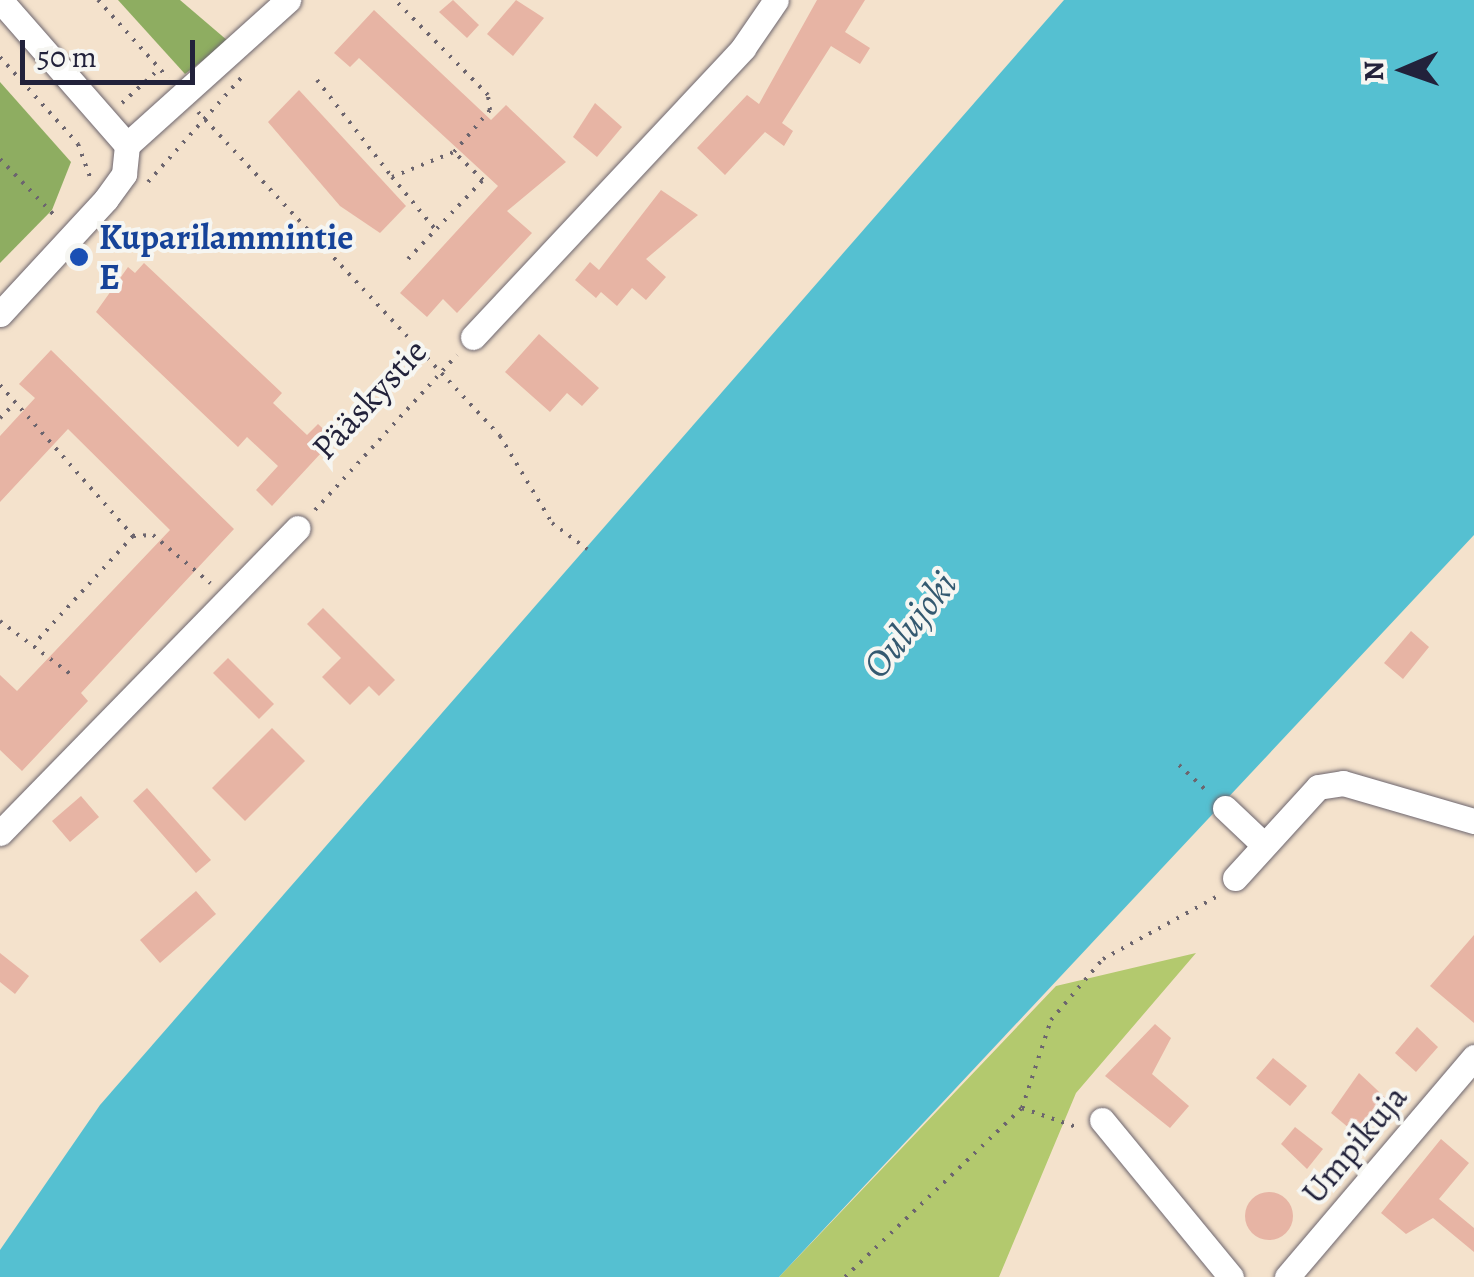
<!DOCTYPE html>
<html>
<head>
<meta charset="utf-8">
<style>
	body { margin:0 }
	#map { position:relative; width:1474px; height:1277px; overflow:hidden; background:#f4e2cc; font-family:Alegreya,serif }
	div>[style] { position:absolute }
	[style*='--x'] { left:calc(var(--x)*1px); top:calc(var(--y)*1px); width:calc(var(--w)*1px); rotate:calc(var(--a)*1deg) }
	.green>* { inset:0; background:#b3c96e }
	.forest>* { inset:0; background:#8ead61 }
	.water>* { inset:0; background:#55c0d1 }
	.building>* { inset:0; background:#e7b4a4 }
	.round { border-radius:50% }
	.path>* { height:4px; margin-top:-2px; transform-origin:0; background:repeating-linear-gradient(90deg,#6c656e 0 2.5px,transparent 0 10.5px) }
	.roads { filter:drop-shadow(0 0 2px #6c656e) drop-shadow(0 0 2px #6c656e) }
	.minor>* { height:25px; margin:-12.5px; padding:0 12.5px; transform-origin:12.5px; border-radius:12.5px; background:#fff }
	.dots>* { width:28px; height:28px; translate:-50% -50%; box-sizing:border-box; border:5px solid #f6f6f2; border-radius:50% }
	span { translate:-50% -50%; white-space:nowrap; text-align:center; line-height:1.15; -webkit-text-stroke:8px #f6f6f2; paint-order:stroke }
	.transit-label { font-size:35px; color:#164399; font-weight:700 }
	.left { translate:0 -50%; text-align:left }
	.street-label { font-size:35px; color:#22223b }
	.water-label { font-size:38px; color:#345970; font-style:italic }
	.north { position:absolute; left:1354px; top:20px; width:100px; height:100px; -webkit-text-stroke:8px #f6f6f2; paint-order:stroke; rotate:268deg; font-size:28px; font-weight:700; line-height:40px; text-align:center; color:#22223b }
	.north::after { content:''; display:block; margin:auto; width:35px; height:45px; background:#22223b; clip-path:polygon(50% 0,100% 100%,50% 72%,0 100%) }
	.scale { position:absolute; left:20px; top:40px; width:175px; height:45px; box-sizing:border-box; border:5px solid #22223b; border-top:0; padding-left:12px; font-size:30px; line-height:35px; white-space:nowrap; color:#22223b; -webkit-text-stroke:8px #f6f6f2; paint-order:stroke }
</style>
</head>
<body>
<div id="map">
	<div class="green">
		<i style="clip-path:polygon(1196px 953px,1076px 1093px,999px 1277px,779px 1277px,1056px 986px)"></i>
	</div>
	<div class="forest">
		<i style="clip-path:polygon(118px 0,180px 0,228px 41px,185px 74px)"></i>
		<i style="clip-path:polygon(0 82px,71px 162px,52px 210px,0 263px)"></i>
	</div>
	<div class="water">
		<i style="clip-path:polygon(1064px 0,1474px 0,1474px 535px,779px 1277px,0 1277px,0 1250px,100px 1105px)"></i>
	</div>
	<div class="building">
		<i style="clip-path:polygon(453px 0,479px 25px,467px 38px,439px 12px)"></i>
		<i style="clip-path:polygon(516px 0,544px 18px,513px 56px,487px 34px)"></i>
		<i style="clip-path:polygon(817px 0,865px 0,845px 32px,870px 48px,860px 64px,831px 46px,782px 123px,793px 131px,784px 146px,765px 132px,725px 175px,697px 148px,747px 95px,759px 104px)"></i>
		<i style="clip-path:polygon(374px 10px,491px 120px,506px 105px,566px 162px,507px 211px,532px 233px,457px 313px,443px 299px,427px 317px,400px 293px,498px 186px,359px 58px,350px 67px,334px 53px)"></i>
		<i style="clip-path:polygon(299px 90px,406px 206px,380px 233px,340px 206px,268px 122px)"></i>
		<i style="clip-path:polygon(595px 103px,622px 127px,597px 157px,573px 137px)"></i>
		<i style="clip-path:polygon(661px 190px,698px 215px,646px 259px,666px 277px,646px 300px,632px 288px,617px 306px,601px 292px,596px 298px,575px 280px,590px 262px,599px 270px)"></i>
		<i style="clip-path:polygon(144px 263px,282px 393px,273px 403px,307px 435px,318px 424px,334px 439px,272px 506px,256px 490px,278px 466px,247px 437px,238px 447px,96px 312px,128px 267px,135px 273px)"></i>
		<i style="clip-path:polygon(539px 334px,599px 388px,582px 406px,567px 393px,550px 412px,505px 372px)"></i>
		<i style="clip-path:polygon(51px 350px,234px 529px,81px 693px,88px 701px,22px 771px,0 750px,0 675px,17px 691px,170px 530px,68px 429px,0 502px,0 436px,35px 398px,19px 384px)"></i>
		<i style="clip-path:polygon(323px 608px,395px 680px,379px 696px,369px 686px,350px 705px,322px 677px,341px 658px,307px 624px)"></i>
		<i style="clip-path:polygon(1411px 631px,1429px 647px,1403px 679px,1384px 663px)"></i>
		<i style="clip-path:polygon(228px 658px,274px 704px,259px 719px,213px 673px)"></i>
		<i style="clip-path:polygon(272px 728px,305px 761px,245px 821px,212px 788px)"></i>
		<i style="clip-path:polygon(147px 788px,211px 860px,196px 873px,133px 801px)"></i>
		<i style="clip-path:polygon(81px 796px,99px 817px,70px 842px,52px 821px)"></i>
		<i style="clip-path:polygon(196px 891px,216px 914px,160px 963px,140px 940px)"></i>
		<i style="clip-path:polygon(1474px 935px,1474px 1023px,1430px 986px)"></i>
		<i style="clip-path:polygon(0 953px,29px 976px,15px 994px,0 982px)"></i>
		<i style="clip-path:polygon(1155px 1024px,1171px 1038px,1152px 1074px,1189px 1106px,1170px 1128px,1105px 1076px)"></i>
		<i style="clip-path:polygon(1417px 1027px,1438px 1047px,1416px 1072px,1395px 1053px)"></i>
		<i style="clip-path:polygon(1273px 1058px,1307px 1086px,1290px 1106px,1256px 1078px)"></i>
		<i style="clip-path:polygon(1359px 1073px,1391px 1103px,1361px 1138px,1331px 1113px)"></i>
		<i style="clip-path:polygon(1295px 1127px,1323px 1149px,1307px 1169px,1281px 1144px)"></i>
		<i style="clip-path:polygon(1441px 1139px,1469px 1163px,1439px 1199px,1474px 1228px,1474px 1252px,1433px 1218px,1406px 1234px,1381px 1213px)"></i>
		<i class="round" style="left:1245px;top:1192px;width:48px;height:48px"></i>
	</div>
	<div class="path">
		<i style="--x:98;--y:0;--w:105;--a:48.1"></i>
		<i style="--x:0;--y:57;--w:117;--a:48.1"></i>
		<i style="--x:78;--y:144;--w:35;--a:70"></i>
		<i style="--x:317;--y:80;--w:123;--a:52.3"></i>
		<i style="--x:392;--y:177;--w:67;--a:-22"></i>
		<i style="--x:454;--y:152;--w:55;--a:-49.4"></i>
		<i style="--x:490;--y:110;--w:15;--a:-98"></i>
		<i style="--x:488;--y:95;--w:133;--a:-134.4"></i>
		<i style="--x:122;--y:103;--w:50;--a:-42.6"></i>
		<i style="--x:198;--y:112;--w:443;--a:47"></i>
		<i style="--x:500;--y:436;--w:101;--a:59.1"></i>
		<i style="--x:552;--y:523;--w:44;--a:36.6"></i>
		<i style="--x:0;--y:159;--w:81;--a:46"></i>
		<i style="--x:392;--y:177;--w:67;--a:50.4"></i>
		<i style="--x:148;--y:182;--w:141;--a:-48.2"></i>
		<i style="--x:408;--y:259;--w:109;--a:-46.5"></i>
		<i style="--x:483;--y:180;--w:40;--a:-136"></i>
		<i style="--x:0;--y:385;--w:201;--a:48.6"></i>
		<i style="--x:133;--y:536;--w:144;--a:132.5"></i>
		<i style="--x:0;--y:418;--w:20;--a:-45"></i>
		<i style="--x:315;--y:510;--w:210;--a:-47.5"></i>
		<i style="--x:133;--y:536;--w:20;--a:-3"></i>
		<i style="--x:153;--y:535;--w:75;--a:40.1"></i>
		<i style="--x:0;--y:621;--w:91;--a:37"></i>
		<i style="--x:1179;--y:765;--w:38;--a:43"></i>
		<i style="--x:1022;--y:1108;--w:60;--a:19.3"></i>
		<i style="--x:845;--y:1277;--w:245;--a:-43.7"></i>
		<i style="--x:1022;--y:1108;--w:93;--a:-71.8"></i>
		<i style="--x:1051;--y:1020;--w:80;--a:-49.6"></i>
		<i style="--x:1103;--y:959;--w:131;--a:-28.7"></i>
	</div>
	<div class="roads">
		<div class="minor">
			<i style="--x:0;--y:0;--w:193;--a:48.8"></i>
			<i style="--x:0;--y:314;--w:156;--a:-47.3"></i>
			<i style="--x:106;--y:199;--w:31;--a:-54"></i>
			<i style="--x:124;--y:174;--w:29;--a:-84"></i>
			<i style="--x:127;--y:145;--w:217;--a:-42"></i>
			<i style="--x:473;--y:337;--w:396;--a:-46.9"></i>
			<i style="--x:743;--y:48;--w:58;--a:-55.5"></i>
			<i style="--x:1225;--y:808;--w:52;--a:43.5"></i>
			<i style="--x:0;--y:833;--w:426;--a:-45.7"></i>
			<i style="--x:1235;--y:878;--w:123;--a:-47.6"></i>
			<i style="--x:1318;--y:787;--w:25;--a:-9"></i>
			<i style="--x:1343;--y:783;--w:136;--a:16.2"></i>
			<i style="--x:1102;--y:1120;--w:203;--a:50.6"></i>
			<i style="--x:1287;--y:1277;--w:289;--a:-49.6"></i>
		</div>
	</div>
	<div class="dots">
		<i style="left:79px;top:257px;background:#1a4fb4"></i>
	</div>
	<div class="transit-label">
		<span class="left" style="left:99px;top:257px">Kuparilammintie<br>E</span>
	</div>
	<div class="street-label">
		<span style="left:369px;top:399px;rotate:-47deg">Pääskystie</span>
		<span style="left:1354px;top:1144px;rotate:-50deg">Umpikuja</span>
	</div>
	<div class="water-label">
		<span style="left:910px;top:625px;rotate:-51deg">Oulujoki</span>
	</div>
	<div class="north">N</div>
	<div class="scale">50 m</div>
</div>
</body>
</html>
